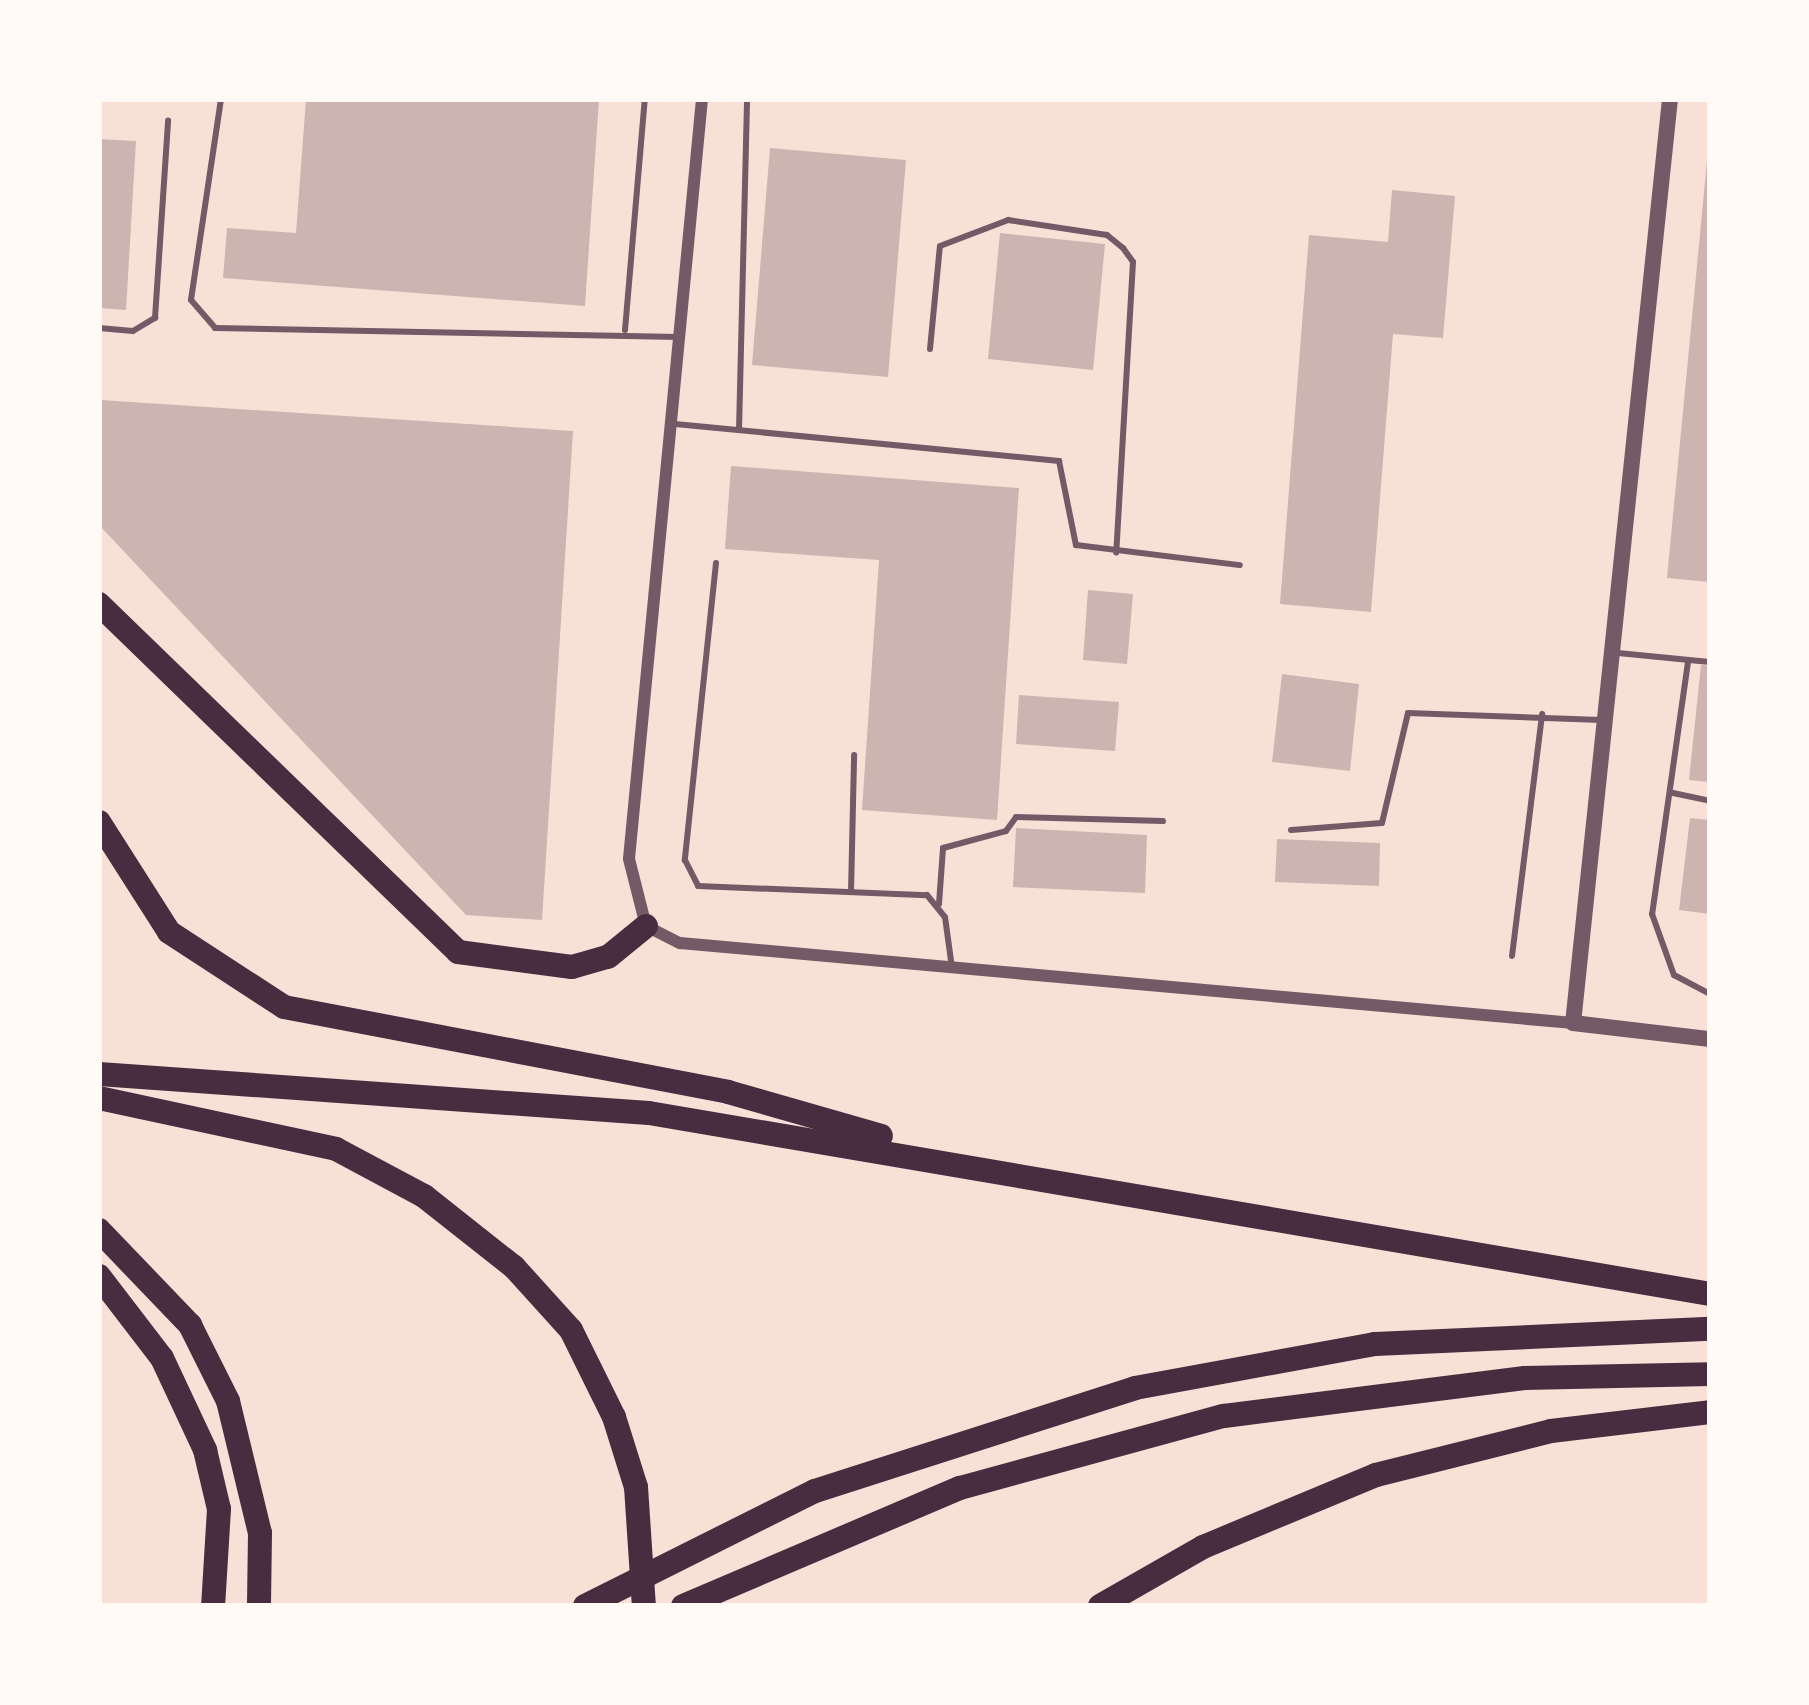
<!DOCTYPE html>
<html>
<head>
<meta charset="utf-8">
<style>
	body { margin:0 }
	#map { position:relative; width:1809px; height:1705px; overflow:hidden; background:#f7e1d7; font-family:Barlow,sans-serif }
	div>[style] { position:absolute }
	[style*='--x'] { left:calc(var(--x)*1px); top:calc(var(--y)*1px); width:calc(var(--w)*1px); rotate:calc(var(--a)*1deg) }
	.building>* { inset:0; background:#ccb4b1 }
	.service>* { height:6px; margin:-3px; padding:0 3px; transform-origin:3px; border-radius:3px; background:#755966 }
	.minor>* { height:12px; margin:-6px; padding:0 6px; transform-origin:6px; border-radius:6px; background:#755966 }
	.tertiary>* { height:16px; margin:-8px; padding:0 8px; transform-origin:8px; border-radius:8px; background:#755966 }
	.motorway>* { height:24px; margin:-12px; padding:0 12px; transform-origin:12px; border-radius:12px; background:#4a2c40 }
	span { translate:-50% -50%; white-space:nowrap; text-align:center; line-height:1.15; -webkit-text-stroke:9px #fffaf5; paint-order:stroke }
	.frame { position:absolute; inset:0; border:102px solid #fffaf5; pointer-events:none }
</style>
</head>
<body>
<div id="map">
	<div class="building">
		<i style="clip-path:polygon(306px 99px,599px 99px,585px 306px,223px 278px,227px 228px,296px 233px)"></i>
		<i style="clip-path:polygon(99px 139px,136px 141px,126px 310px,99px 308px)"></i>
		<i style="clip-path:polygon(770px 148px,906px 160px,888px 377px,752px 365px)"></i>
		<i style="clip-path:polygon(1707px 161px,1710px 161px,1710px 582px,1667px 578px)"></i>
		<i style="clip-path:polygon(1392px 190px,1455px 196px,1443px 338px,1393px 334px,1371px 612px,1280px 604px,1309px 235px,1388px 242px)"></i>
		<i style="clip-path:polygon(1000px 233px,1105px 244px,1093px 370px,988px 359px)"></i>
		<i style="clip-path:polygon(101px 400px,573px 431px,542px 920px,466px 915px,99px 525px)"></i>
		<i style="clip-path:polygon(731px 466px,1019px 488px,997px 820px,862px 810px,879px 560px,725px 549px)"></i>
		<i style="clip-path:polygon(1088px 590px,1133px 594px,1127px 664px,1083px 660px)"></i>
		<i style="clip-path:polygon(1701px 665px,1710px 666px,1710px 782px,1689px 780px)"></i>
		<i style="clip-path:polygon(1282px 674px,1359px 684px,1350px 771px,1272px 762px)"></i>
		<i style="clip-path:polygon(1019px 695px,1119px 702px,1115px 751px,1016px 744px)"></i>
		<i style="clip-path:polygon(1690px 818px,1710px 820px,1710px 914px,1679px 910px)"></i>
		<i style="clip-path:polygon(1016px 828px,1147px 835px,1145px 893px,1013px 887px)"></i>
		<i style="clip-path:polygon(1277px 839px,1380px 843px,1379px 886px,1275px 882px)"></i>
	</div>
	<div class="service">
		<i style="--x:221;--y:99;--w:203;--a:98.5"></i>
		<i style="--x:191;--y:300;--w:37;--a:49"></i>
		<i style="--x:215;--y:328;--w:464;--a:1.1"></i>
		<i style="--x:99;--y:328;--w:34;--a:5"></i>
		<i style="--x:133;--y:331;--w:26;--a:-31"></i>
		<i style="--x:155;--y:318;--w:198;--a:-86.2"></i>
		<i style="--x:625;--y:330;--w:232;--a:-85.1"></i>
		<i style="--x:930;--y:349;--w:103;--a:-84.5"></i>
		<i style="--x:940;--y:246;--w:73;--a:-20.9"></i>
		<i style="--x:1008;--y:220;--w:100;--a:8.6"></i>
		<i style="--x:1107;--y:235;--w:21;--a:39"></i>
		<i style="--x:1123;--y:248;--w:17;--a:54"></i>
		<i style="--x:1133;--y:262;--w:291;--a:93.3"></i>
		<i style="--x:675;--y:424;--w:386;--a:5.5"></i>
		<i style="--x:1059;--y:461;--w:86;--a:78.6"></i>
		<i style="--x:1076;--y:545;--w:165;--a:7"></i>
		<i style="--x:739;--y:430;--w:331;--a:-88.6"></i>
		<i style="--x:716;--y:563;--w:299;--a:96"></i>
		<i style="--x:685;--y:860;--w:29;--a:63"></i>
		<i style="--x:698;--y:886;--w:229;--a:2.3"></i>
		<i style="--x:927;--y:895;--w:28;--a:51"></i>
		<i style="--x:945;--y:917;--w:51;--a:82.2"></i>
		<i style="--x:1618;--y:653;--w:92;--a:5.6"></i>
		<i style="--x:1688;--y:662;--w:255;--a:98.1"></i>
		<i style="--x:1652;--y:914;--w:65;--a:70.2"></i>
		<i style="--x:1674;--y:975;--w:41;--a:27.8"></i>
		<i style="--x:1673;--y:793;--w:38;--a:12"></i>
		<i style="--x:1291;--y:830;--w:91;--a:-4.4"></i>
		<i style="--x:1382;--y:823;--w:113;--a:-76.7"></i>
		<i style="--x:1408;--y:713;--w:193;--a:2.1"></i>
		<i style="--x:851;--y:892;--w:137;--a:-88.7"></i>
		<i style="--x:939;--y:904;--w:56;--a:-85.9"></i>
		<i style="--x:943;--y:848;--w:65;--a:-15.1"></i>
		<i style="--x:1006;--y:831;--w:17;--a:-54"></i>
		<i style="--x:1016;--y:817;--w:147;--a:1.6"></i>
		<i style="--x:1512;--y:956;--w:244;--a:-82.9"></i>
	</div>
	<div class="minor">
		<i style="--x:702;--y:99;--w:763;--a:95.49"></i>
		<i style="--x:629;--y:859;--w:69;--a:75.8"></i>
		<i style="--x:646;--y:926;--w:38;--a:27"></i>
		<i style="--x:680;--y:943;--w:897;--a:5.12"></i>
	</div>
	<div class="tertiary">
		<i style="--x:1670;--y:99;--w:929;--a:95.99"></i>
		<i style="--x:1573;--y:1023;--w:138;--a:6.7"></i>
	</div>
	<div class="motorway">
		<i style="--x:99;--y:604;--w:500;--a:44.1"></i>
		<i style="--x:458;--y:952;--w:115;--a:7.5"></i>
		<i style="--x:572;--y:967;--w:37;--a:-16"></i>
		<i style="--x:608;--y:957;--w:49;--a:-39.2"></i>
		<i style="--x:99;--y:822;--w:130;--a:57.5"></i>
		<i style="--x:169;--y:932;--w:137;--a:33.1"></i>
		<i style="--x:284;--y:1007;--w:452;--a:10.8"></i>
		<i style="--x:728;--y:1092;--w:159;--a:16"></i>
		<i style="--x:99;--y:1074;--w:551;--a:4.06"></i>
		<i style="--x:649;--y:1113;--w:1076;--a:9.68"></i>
		<i style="--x:99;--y:1098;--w:242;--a:12.1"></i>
		<i style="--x:336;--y:1149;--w:100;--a:28.1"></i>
		<i style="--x:424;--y:1196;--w:115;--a:38.3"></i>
		<i style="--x:514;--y:1267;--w:85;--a:47.9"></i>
		<i style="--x:571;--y:1330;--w:97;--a:63.7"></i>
		<i style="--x:614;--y:1417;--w:73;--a:72.6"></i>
		<i style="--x:636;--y:1487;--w:119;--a:86.2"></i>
		<i style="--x:99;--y:1230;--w:132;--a:46.2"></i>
		<i style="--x:190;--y:1325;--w:85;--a:63.4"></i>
		<i style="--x:228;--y:1401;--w:136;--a:76.4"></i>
		<i style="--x:260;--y:1533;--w:73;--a:90.8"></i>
		<i style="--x:99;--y:1276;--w:103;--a:52.5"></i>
		<i style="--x:162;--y:1358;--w:102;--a:64.9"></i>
		<i style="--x:205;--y:1450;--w:61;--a:76.7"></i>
		<i style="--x:219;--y:1509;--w:97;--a:93.5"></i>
		<i style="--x:585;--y:1606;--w:257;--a:-26.6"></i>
		<i style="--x:815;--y:1491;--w:336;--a:-17.8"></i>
		<i style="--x:1135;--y:1388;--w:244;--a:-10.4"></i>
		<i style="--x:1375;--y:1344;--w:335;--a:-2.6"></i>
		<i style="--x:683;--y:1606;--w:301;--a:-23.1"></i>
		<i style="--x:960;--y:1488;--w:274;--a:-15.3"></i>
		<i style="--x:1224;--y:1416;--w:303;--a:-7.2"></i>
		<i style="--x:1525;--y:1378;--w:185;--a:-1.2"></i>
		<i style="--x:1100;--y:1606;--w:119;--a:-29.8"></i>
		<i style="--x:1203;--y:1547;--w:187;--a:-22.6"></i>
		<i style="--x:1376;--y:1475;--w:180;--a:-14.1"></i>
		<i style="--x:1551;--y:1431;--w:160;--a:-6.8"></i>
	</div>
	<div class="frame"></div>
</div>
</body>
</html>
